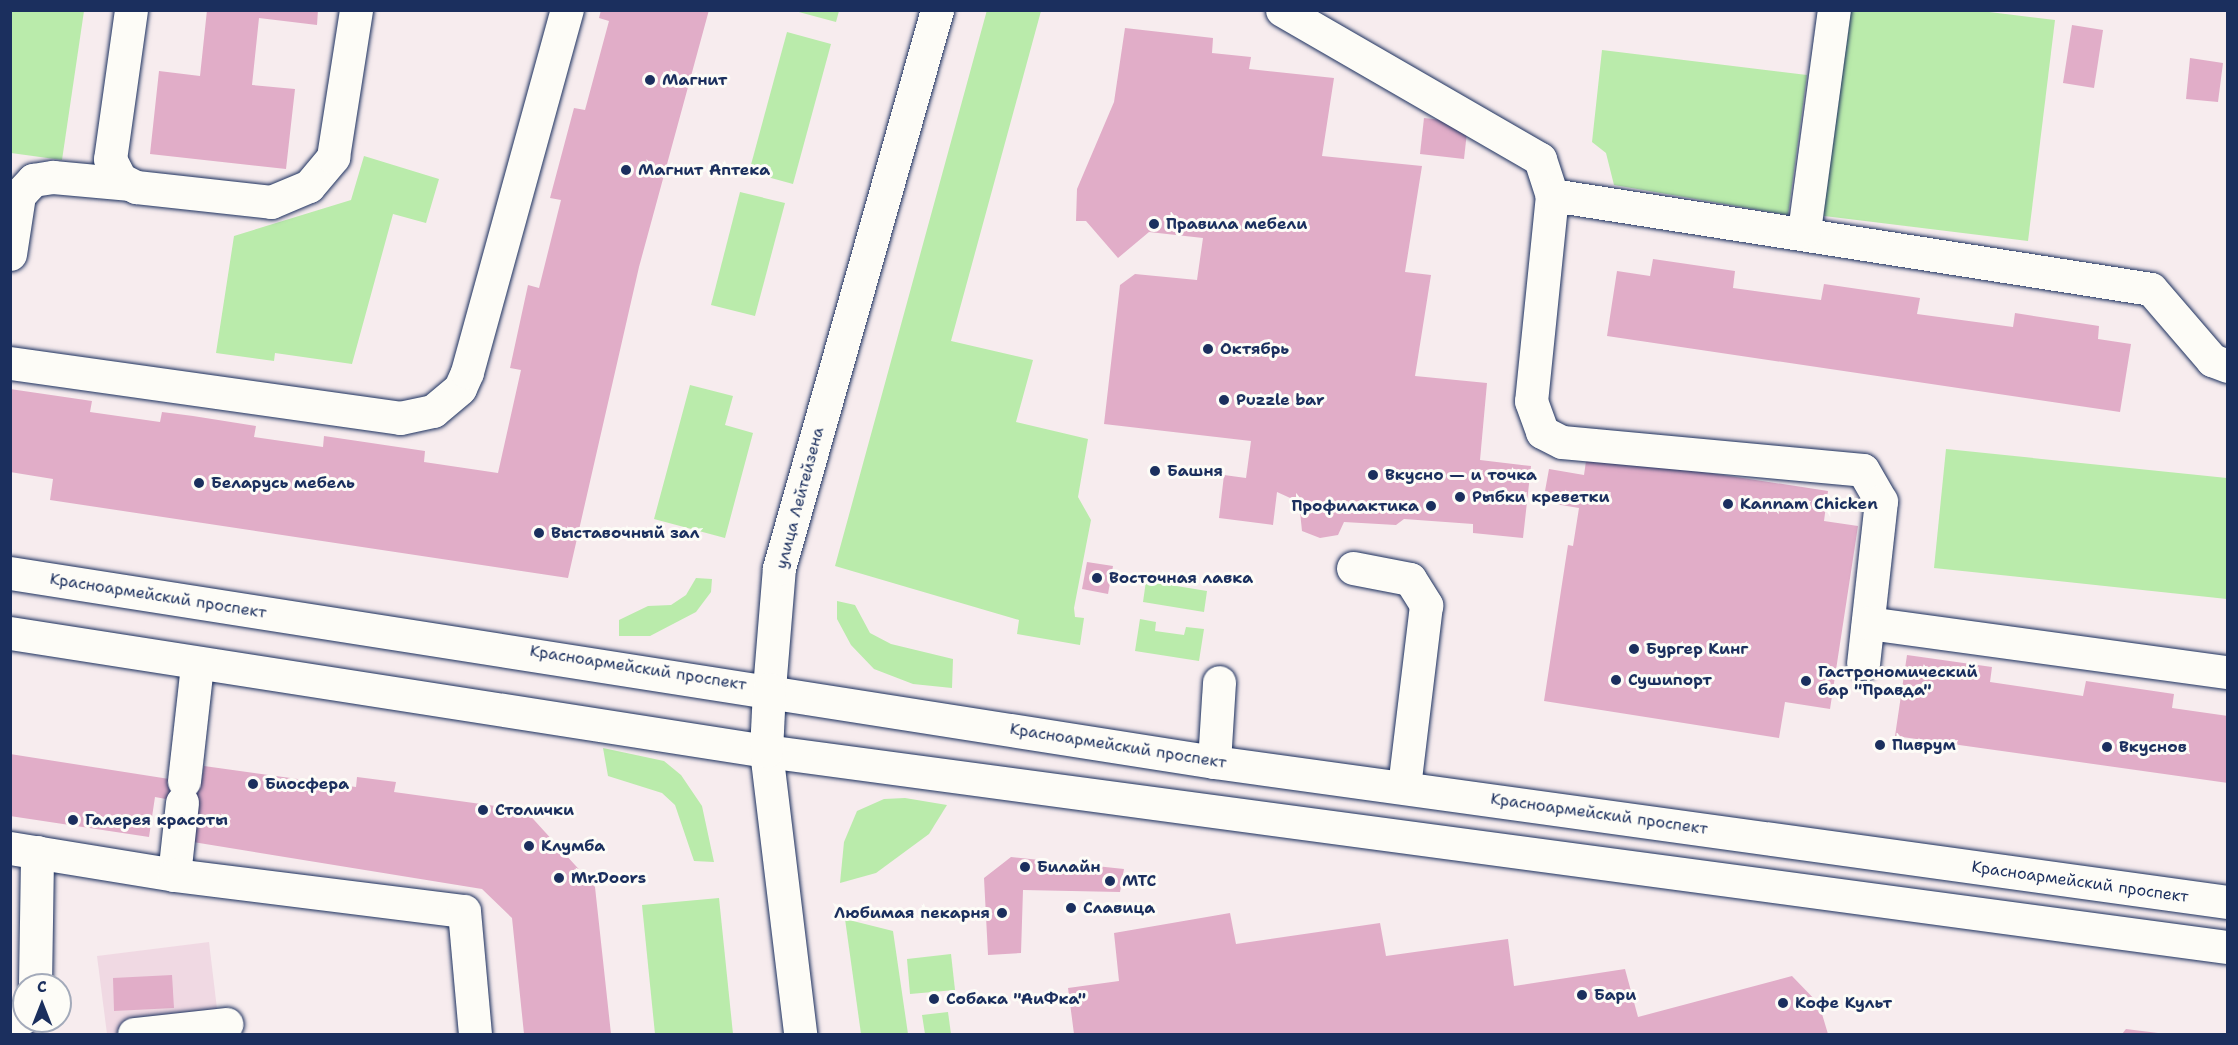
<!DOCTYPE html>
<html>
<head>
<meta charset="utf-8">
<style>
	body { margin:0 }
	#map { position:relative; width:2238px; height:1045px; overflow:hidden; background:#f7ecee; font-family:"Shantell Sans",sans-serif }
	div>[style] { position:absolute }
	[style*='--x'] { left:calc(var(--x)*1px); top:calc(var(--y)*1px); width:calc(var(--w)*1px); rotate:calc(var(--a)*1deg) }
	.built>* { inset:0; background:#f0d9e3 }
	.green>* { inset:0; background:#baebab }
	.building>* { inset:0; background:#e1adc8 }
	.roads { filter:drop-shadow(0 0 2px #1b2f5e) drop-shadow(0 0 2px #1b2f5e) }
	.minor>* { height:33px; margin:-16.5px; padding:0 16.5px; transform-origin:16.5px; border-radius:16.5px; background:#fdfcf7 }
	.major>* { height:33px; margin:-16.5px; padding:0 16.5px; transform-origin:16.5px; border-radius:16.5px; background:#fdfcf7 }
	.dots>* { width:16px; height:16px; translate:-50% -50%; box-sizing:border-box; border:3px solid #fdfcf7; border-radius:50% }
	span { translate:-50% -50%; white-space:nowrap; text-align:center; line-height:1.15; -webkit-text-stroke:6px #fdfcf7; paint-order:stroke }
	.poi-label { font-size:16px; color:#1b2f5e; font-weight:700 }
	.left { translate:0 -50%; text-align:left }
	.right { translate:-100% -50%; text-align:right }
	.street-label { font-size:16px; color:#1b2f5e }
	.frame { position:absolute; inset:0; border:12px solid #1b2f5e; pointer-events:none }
	.north { position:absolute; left:12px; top:973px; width:60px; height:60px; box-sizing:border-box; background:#fdfcf7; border:2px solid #a3aaba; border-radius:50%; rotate:0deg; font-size:16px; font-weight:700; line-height:24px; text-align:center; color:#1b2f5e }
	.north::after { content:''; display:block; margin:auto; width:21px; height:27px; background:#1b2f5e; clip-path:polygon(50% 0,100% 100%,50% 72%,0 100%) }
</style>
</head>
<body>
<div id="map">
	<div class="built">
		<i style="clip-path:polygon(209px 942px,220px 1034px,107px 1034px,97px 956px)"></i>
	</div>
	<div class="green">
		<i style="clip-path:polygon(11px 10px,84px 11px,62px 160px,11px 153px)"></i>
		<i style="clip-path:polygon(987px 10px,1041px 11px,951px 341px,1033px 360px,1016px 422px,1088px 439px,1078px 497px,1091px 520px,1074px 608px,1075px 617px,1084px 618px,1080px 645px,1017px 634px,1019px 620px,835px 566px)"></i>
		<i style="clip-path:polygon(1973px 10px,2055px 20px,2028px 241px,1816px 215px,1842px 11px)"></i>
		<i style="clip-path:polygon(795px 11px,839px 11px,836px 22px)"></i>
		<i style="clip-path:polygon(787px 32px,831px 44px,793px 184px,749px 172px)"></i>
		<i style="clip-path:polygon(1602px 50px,1807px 75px,1788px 215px,1614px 185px,1606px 153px,1592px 142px)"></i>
		<i style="clip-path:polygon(364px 156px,439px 179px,426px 223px,393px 214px,352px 364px,275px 353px,274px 361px,216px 353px,234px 236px,351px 200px)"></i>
		<i style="clip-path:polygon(740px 192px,785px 203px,755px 316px,711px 305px)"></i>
		<i style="clip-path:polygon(690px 385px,733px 396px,725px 425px,753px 433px,725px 538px,654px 519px)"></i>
		<i style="clip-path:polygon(1946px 449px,2227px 478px,2227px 599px,1934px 568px)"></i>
		<i style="clip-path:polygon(696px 578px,712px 579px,711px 592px,696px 612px,650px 636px,619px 636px,619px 620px,648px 606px,671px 605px,686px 595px)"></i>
		<i style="clip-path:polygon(1146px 581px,1207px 591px,1204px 612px,1143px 602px)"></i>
		<i style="clip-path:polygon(837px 601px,855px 605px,870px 633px,891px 644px,953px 659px,952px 688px,913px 684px,874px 669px,851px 645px,837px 619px)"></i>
		<i style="clip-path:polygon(1140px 619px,1156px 622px,1155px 631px,1184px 635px,1186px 627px,1204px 629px,1199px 661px,1135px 651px)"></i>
		<i style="clip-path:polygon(603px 748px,664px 761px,681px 775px,702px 806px,714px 862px,694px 861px,675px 805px,662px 793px,608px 776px)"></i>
		<i style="clip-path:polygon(905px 798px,947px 805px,929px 834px,876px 873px,840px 883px,844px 842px,857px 811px,884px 799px)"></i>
		<i style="clip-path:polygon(719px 898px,733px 1034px,655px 1034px,642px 905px)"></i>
		<i style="clip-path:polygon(845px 919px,893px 931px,908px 1034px,861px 1034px)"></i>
		<i style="clip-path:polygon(951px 954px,955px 990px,910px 994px,907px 959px)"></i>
		<i style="clip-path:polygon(948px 1012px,951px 1034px,925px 1034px,922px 1015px)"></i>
	</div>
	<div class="building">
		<i style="clip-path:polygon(207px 10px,318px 10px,317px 25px,259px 18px,252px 85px,295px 89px,286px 169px,150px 154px,159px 71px,200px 76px)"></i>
		<i style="clip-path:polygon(601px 10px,709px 10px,639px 267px,568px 578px,50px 500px,53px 479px,10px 472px,10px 389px,92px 401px,90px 412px,160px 422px,162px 412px,193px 416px,256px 426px,254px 437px,323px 447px,324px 436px,425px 451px,424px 462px,498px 473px,521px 370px,510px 368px,528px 285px,539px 288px,561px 200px,550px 198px,574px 108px,585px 110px,609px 21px,599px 18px)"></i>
		<i style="clip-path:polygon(2072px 25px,2103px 30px,2094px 88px,2063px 83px)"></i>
		<i style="clip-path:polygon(1125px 28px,1213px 38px,1212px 53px,1251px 57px,1249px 69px,1334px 78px,1322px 156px,1422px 166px,1405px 272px,1431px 275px,1415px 376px,1487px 383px,1480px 460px,1531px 466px,1523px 538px,1473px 533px,1473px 524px,1404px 519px,1396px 525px,1344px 522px,1338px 535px,1320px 538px,1302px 531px,1299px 502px,1277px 492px,1273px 525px,1219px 518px,1224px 475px,1246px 478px,1251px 441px,1104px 424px,1120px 285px,1135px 274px,1197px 280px,1203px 238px,1149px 232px,1118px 258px,1086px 221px,1076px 221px,1077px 189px,1114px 102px)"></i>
		<i style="clip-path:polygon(2190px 58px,2223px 63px,2218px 102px,2186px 99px)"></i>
		<i style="clip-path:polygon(1424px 118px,1468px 123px,1464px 159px,1420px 154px)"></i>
		<i style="clip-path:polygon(1653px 259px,1735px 271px,1733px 288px,1821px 300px,1824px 284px,1920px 298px,1917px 314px,2013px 327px,2015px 313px,2099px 326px,2098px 339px,2131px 344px,2120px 412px,1607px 336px,1617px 271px,1650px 276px)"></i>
		<i style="clip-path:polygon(1587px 454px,1828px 491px,1824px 521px,1858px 526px,1830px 709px,1785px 702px,1779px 738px,1544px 701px,1568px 545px,1573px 546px,1579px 508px,1543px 502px,1549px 469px,1584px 475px)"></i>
		<i style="clip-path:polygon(1087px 562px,1113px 566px,1108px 594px,1082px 589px)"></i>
		<i style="clip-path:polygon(1907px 655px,1992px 667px,1990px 682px,2083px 696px,2086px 681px,2174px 694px,2172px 708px,2228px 716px,2228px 783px,1895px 736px)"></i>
		<i style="clip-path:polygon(10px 754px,201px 784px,204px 766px,356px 787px,357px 777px,396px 782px,394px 792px,525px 810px,595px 887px,611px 1034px,524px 1034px,512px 918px,482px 889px,193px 842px,199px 805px,155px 797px,149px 837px,10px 816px)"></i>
		<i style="clip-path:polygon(1011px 857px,1124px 869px,1120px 892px,1023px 890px,1021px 953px,988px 955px,984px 878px)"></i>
		<i style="clip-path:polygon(1230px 913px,1236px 944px,1380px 923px,1386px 956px,1508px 939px,1514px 986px,1625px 969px,1638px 1017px,1792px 976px,1819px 1004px,1828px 1034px,1074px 1034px,1068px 988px,1119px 981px,1114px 933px)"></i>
		<i style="clip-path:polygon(172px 975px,174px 1008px,114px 1011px,113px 978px)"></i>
		<i style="clip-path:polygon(2126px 1029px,2158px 1033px,2158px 1034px,2122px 1034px)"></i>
	</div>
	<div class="roads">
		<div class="minor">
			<i style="--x:131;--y:10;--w:150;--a:98"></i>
			<i style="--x:110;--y:159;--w:22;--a:63"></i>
			<i style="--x:120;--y:179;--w:18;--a:27"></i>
			<i style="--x:136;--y:187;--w:136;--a:6.3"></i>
			<i style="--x:271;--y:202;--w:41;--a:-22.8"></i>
			<i style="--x:309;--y:186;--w:38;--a:-50"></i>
			<i style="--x:333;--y:157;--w:149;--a:-81.1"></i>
			<i style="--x:1282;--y:10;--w:298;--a:30"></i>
			<i style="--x:1540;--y:159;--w:38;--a:72"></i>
			<i style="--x:1552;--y:195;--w:207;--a:95.8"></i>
			<i style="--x:1531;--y:401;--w:33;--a:70"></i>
			<i style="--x:1542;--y:432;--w:22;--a:27"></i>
			<i style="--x:1562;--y:442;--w:302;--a:5.3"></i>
			<i style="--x:1863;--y:470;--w:36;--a:60"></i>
			<i style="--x:1881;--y:501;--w:163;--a:96.3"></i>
			<i style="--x:1552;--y:195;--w:606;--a:8.92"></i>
			<i style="--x:2151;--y:289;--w:94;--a:49.3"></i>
			<i style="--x:2212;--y:360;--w:17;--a:21"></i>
			<i style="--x:1804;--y:231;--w:223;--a:-82.3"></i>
			<i style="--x:10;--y:254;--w:60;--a:-81.3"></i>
			<i style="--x:19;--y:195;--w:21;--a:-47"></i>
			<i style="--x:33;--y:180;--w:20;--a:-9"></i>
			<i style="--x:53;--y:177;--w:75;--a:5.3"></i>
			<i style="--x:10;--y:363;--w:394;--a:8"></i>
			<i style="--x:400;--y:418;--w:34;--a:-12"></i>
			<i style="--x:433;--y:411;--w:35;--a:-40"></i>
			<i style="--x:460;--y:388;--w:17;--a:-66"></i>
			<i style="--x:467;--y:372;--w:376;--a:-74.6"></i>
			<i style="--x:1353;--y:568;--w:58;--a:10.9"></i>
			<i style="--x:1410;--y:579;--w:31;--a:58"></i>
			<i style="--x:1426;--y:605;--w:183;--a:96.9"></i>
			<i style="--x:1868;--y:623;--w:363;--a:7.8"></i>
			<i style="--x:769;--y:689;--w:121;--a:-85.3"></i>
			<i style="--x:779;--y:568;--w:580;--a:-74.19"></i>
			<i style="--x:766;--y:751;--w:285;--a:83.1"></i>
			<i style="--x:1214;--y:762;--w:80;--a:-86.4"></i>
			<i style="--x:184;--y:781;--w:117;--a:-83.6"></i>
			<i style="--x:10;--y:848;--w:166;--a:9.3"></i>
			<i style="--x:174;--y:875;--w:73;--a:-83.7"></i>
			<i style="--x:174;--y:875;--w:292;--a:7.1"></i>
			<i style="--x:464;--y:911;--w:123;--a:84.9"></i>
			<i style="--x:35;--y:985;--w:133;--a:-89.1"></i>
			<i style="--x:10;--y:1018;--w:14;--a:-4"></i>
			<i style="--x:134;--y:1034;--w:93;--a:-6.2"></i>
		</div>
		<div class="major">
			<i style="--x:10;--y:573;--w:1219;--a:8.92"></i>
			<i style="--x:1214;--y:762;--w:1024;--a:7.86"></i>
			<i style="--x:10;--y:633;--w:765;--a:8.87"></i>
			<i style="--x:766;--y:751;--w:1475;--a:7.64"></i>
			<i style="--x:766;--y:751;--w:62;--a:-87.2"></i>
		</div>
	</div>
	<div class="dots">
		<i style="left:650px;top:80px;background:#1b2f5e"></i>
		<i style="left:626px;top:170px;background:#1b2f5e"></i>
		<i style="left:1154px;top:224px;background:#1b2f5e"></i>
		<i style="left:1208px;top:349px;background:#1b2f5e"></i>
		<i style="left:1224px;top:400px;background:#1b2f5e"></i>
		<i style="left:1155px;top:471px;background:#1b2f5e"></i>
		<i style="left:1373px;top:475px;background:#1b2f5e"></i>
		<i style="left:199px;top:483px;background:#1b2f5e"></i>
		<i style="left:1460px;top:497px;background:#1b2f5e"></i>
		<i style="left:1728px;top:504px;background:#1b2f5e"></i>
		<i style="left:1431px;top:506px;background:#1b2f5e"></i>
		<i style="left:539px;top:533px;background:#1b2f5e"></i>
		<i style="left:1097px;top:578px;background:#1b2f5e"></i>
		<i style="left:1634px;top:649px;background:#1b2f5e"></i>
		<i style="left:1616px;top:680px;background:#1b2f5e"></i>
		<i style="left:1806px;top:681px;background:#1b2f5e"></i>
		<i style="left:1880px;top:745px;background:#1b2f5e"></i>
		<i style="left:2107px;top:747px;background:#1b2f5e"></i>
		<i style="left:253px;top:784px;background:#1b2f5e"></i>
		<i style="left:483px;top:810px;background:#1b2f5e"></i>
		<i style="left:73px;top:820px;background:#1b2f5e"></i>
		<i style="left:529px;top:846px;background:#1b2f5e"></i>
		<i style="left:1025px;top:867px;background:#1b2f5e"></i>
		<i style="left:559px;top:878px;background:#1b2f5e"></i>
		<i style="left:1110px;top:881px;background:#1b2f5e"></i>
		<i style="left:1071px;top:908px;background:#1b2f5e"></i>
		<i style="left:1002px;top:913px;background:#1b2f5e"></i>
		<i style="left:1582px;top:995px;background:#1b2f5e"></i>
		<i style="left:934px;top:999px;background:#1b2f5e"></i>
		<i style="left:1783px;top:1003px;background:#1b2f5e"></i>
	</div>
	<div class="poi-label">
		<span class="left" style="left:662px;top:80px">Магнит</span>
		<span class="left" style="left:638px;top:170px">Магнит Аптека</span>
		<span class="left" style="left:1166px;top:224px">Правила мебели</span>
		<span class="left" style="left:1220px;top:349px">Октябрь</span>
		<span class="left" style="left:1236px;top:400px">Puzzle bar</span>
		<span class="left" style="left:1167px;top:471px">Башня</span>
		<span class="left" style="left:1385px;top:475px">Вкусно — и точка</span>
		<span class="left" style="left:211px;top:483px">Беларусь мебель</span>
		<span class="left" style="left:1472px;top:497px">Рыбки креветки</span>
		<span class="left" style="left:1740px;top:504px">Kannam Chicken</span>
		<span class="right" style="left:1419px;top:506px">Профилактика</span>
		<span class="left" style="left:551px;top:533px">Выставочный зал</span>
		<span class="left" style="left:1109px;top:578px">Восточная лавка</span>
		<span class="left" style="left:1646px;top:649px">Бургер Кинг</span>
		<span class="left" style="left:1818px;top:681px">Гастрономический<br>бар "Правда"</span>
		<span class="left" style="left:1628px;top:680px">Сушипорт</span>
		<span class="left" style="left:1892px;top:745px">Пиврум</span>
		<span class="left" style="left:2119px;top:747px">Вкуснов</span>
		<span class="left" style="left:265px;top:784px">Биосфера</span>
		<span class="left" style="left:495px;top:810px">Столички</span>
		<span class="left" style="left:85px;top:820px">Галерея красоты</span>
		<span class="left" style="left:541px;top:846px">Клумба</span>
		<span class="left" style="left:1037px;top:867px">Билайн</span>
		<span class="left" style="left:571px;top:878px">Mr.Doors</span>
		<span class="left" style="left:1122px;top:881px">МТС</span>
		<span class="left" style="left:1083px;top:908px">Славица</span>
		<span class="right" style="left:990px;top:913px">Любимая пекарня</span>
		<span class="left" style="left:1594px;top:995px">Бари</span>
		<span class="left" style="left:946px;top:999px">Собака "АиФка"</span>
		<span class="left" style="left:1795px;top:1003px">Кофе Культ</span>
	</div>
	<div class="street-label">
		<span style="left:800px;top:498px;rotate:-75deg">улица Лейтейзена</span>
		<span style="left:158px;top:596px;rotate:9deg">Красноармейский проспект</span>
		<span style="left:638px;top:668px;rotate:9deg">Красноармейский проспект</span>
		<span style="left:1118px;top:746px;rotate:9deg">Красноармейский проспект</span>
		<span style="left:1599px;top:814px;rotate:8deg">Красноармейский проспект</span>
		<span style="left:2080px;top:882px;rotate:8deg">Красноармейский проспект</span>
	</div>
	<div class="frame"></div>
	<div class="north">С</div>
</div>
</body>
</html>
